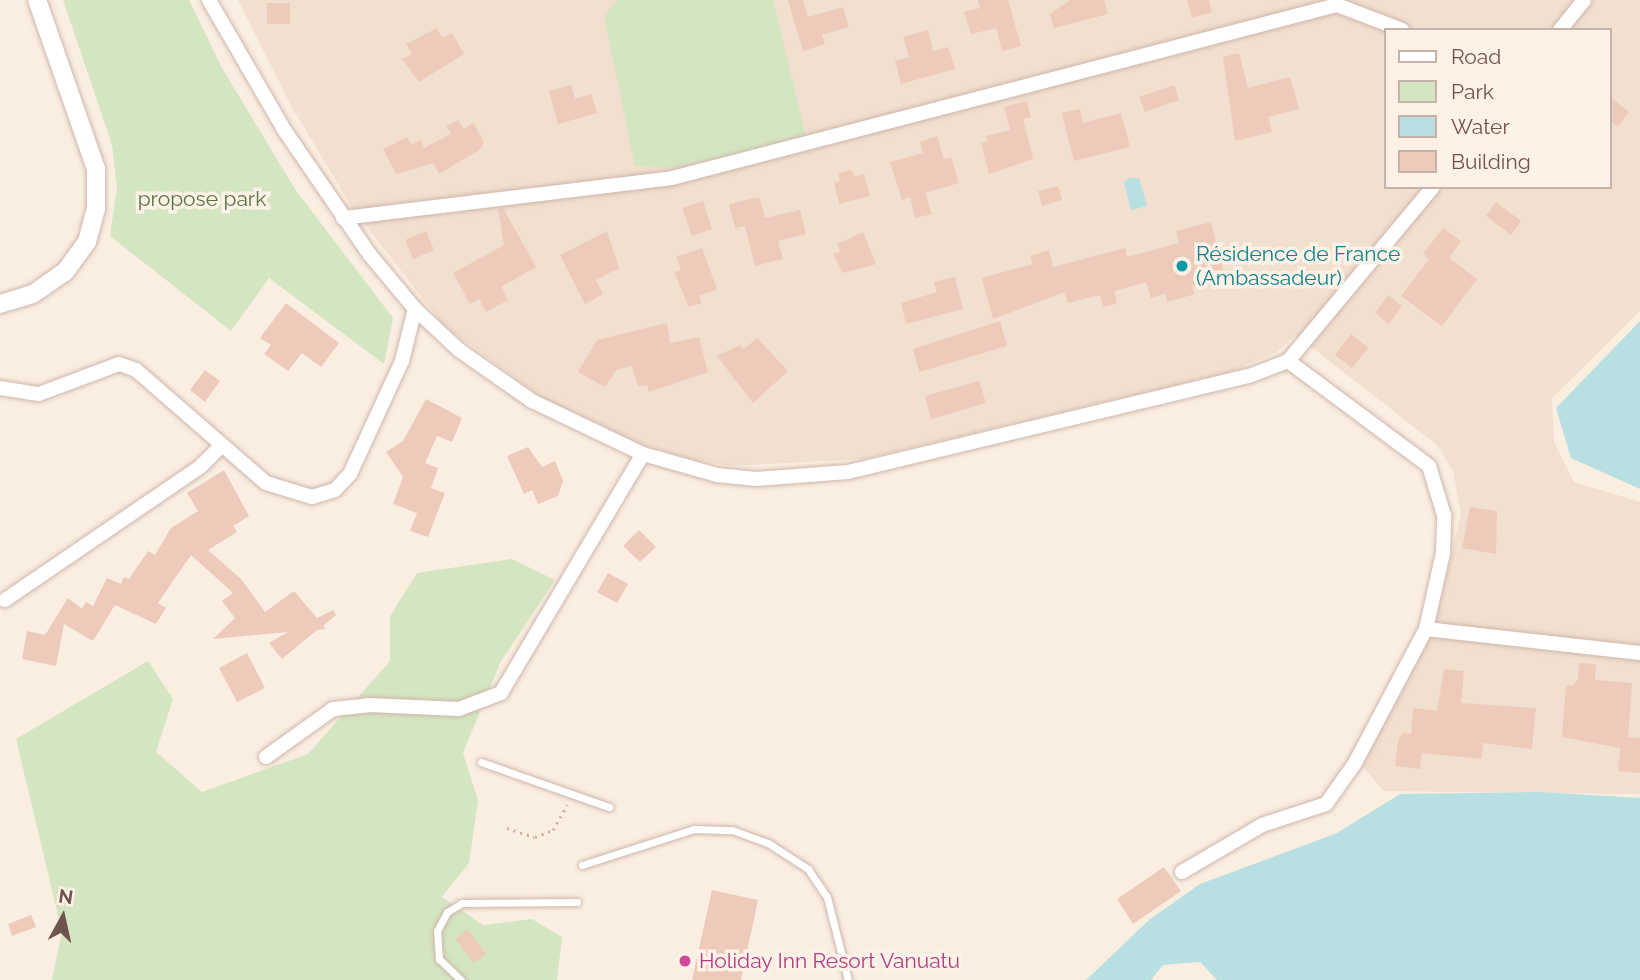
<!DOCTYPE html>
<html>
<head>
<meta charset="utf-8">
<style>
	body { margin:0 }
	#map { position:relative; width:1640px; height:980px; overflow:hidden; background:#faeee1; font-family:Raleway,sans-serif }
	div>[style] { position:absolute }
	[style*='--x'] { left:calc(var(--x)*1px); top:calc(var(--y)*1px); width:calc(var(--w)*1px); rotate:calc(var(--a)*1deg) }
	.residential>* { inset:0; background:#f1dfd0 }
	.green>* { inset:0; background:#d4e6c1 }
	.water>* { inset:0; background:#b8e0e2 }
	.building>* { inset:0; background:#eecabb }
	.path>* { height:2.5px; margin-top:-1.25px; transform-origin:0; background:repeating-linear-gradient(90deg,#d2ad9f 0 2px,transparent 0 7px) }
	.roads { filter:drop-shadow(0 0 2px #cdb7ac) drop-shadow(0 0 2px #cdb7ac) }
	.service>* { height:7px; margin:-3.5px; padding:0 3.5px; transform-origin:3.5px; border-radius:3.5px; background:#fff }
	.minor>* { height:14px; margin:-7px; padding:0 7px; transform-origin:7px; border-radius:7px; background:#fff }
	.tertiary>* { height:18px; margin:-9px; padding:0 9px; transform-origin:9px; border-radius:9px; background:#fff }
	.dots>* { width:19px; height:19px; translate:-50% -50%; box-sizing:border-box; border:4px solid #fef2e7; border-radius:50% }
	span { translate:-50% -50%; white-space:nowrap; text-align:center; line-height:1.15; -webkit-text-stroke:7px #fef2e7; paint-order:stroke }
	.park-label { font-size:21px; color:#577543 }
	.culture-label { font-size:21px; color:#0d838f }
	.left { translate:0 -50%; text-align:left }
	.hotel-label { font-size:21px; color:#b23c85 }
	.legend { position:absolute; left:1384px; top:28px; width:228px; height:161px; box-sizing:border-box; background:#fef2e7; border:2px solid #c5b2a8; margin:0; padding:9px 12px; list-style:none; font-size:21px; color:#70534a }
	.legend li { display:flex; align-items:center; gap:14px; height:35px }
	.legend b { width:35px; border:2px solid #c5b2a8 }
	.north { position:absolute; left:28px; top:882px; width:70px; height:70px; -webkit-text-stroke:5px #fef2e7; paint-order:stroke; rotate:8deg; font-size:19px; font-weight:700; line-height:28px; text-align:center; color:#70534a }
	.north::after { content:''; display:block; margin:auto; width:24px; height:32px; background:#70534a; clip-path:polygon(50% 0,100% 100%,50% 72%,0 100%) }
</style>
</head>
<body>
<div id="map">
	<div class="residential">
		<i style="clip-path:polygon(evenodd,238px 0,1640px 0,1640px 311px,1552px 398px,1554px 442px,1574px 482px,1640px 502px,1640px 794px,1384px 791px,1362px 766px,1439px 608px,1461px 514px,1453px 471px,1437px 445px,1296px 335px,1275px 353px,1227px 373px,863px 459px,731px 466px,682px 457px,625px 438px,544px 399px,443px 325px,351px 206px,290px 104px,238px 0,1386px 30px,1610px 30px,1610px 187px,1386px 187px,1386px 30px)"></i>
	</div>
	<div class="green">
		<i style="clip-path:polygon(63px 0,189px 0,222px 68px,295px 189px,393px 318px,384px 364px,269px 278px,231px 331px,110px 236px,117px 187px,112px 145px)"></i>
		<i style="clip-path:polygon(617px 0,773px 0,807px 140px,671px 168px,635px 166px,604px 16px)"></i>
		<i style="clip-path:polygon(512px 559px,555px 580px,500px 663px,463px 753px,478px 800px,469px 863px,442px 897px,483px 925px,532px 919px,562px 937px,557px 980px,52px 980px,62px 932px,16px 739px,148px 661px,173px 699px,156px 752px,202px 792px,308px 754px,390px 661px,390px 616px,417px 573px)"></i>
	</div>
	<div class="water">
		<i style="clip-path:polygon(1129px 178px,1139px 178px,1147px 206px,1131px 210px,1124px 182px)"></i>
		<i style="clip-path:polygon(1640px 321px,1640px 489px,1571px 458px,1556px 408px)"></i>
		<i style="clip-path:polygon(1539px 792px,1640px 798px,1640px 980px,1217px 980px,1200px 962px,1163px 965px,1151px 980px,1086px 980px,1149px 920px,1200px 884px,1337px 833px,1400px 794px)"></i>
	</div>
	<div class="building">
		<i style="clip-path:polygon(788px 0,803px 0,808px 17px,843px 7px,849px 27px,822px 35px,825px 44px,803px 51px)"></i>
		<i style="clip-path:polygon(978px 0,1008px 0,1021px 46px,1002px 51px,996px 28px,971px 34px,964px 12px,980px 8px)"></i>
		<i style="clip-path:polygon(1070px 0,1104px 0,1108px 14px,1054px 28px,1050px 14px)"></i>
		<i style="clip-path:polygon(1187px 0,1209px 0,1212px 12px,1192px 18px)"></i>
		<i style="clip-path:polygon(267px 3px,290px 3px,290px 24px,267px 24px)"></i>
		<i style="clip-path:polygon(437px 28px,442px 38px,452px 33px,464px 54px,419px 82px,402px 59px,412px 54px,406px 44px)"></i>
		<i style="clip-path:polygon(928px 30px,933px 51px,948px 47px,955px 69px,901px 84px,895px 61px,909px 57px,903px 37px)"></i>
		<i style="clip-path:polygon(1239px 53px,1248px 88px,1290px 77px,1299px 109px,1268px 117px,1272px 132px,1235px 141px,1223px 57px)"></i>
		<i style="clip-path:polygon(571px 85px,575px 99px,591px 94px,597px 113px,558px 124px,549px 91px)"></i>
		<i style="clip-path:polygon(1174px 85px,1179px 100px,1145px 112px,1139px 97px)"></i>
		<i style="clip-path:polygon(1610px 96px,1629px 112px,1618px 127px,1610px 121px)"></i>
		<i style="clip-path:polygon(1027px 101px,1031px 117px,1023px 119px,1033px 159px,989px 174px,981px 143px,988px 141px,986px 136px,1010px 130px,1004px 107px)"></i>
		<i style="clip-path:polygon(1080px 109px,1083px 123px,1121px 113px,1130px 147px,1074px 161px,1062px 113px)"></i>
		<i style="clip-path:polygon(459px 120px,463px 129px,474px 123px,484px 143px,479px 150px,439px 174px,434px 163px,396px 174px,383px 149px,407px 137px,411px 145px,421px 140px,424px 148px,451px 134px,446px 126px)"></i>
		<i style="clip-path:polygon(937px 136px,944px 159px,951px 157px,959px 183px,925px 193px,932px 214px,915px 218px,910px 197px,902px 200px,890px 162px,923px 153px,920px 142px)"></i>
		<i style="clip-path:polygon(852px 170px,854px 177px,864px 174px,870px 196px,839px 204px,834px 183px,840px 181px,838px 173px)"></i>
		<i style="clip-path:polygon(1058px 186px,1062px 200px,1042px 206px,1038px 191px)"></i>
		<i style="clip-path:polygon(759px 197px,765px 218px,800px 210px,806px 234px,778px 241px,783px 259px,755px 266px,745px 226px,735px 228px,729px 204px)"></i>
		<i style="clip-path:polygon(703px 201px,712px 229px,692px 236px,682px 208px)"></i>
		<i style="clip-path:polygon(1496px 202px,1521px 221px,1511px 235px,1486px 216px)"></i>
		<i style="clip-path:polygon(503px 208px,536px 267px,501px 287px,508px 300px,486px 312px,479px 299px,470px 304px,453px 273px,504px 245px,498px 209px)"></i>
		<i style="clip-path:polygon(1211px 222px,1225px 278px,1192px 286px,1195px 294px,1167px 302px,1165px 294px,1151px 298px,1146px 282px,1114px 291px,1117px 303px,1103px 307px,1100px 295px,1068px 303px,1065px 292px,993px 319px,982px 278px,1033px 264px,1030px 256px,1049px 250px,1053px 267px,1125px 248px,1127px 257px,1179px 243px,1176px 231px)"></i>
		<i style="clip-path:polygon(1443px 228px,1461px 241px,1449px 258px,1477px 279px,1442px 326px,1401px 296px,1429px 259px,1423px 254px)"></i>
		<i style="clip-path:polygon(426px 231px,434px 250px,413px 259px,405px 240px)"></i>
		<i style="clip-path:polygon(607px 231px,619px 268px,596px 280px,603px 294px,585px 304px,560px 255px)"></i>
		<i style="clip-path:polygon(863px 232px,876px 264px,843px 273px,833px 254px,840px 252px,837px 244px)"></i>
		<i style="clip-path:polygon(702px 248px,717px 289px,699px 296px,702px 303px,689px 307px,674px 272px,681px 270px,676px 257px)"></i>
		<i style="clip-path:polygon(955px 277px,963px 309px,906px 324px,901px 303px,937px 292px,934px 282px)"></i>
		<i style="clip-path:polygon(1388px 295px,1402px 306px,1389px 324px,1375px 313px)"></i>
		<i style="clip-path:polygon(286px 303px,339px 343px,321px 367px,302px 353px,288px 371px,264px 354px,271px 345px,260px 338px)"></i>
		<i style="clip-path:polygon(1000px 321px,1007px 346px,919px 372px,913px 349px)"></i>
		<i style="clip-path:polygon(667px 323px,670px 343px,699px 337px,708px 372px,649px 392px,647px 385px,638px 386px,632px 366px,616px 370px,605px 387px,578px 372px,597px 340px)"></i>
		<i style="clip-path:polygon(1351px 334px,1368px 348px,1352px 368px,1335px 355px)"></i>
		<i style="clip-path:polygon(757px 338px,788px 371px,753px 403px,717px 356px,740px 345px,744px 349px)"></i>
		<i style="clip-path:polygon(205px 370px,220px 381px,205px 402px,190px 390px)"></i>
		<i style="clip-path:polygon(979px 381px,986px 403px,931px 419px,925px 396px)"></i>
		<i style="clip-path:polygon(426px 399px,462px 418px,452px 442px,437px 436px,425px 463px,438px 468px,431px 488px,445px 493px,428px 537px,410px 531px,417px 513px,393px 504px,403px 477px,386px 452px,403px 441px)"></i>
		<i style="clip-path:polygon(528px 447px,542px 467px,555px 461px,563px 481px,558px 496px,538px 504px,532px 490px,524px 494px,507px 456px)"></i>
		<i style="clip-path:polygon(224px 470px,249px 516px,233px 526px,237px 532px,208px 550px,242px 580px,265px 612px,294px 591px,317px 618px,333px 610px,336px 615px,323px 626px,326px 629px,317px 630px,282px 659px,269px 643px,288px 632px,213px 639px,235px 618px,222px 601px,233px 593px,191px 555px,158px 603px,166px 608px,156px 624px,115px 605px,93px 641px,64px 624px,56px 666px,22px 659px,27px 631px,45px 635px,68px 598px,82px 609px,86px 602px,93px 606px,107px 578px,121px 584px,124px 577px,129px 579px,148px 551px,155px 555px,171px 528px,198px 511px,187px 493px)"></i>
		<i style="clip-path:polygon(1470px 507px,1497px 511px,1496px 554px,1462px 548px)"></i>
		<i style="clip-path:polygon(639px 530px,656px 547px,640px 562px,623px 546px)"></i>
		<i style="clip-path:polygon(608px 573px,628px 584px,617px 603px,597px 592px)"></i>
		<i style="clip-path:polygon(247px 653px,265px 688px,237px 702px,219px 668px)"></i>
		<i style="clip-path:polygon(1579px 663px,1596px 664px,1595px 680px,1632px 683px,1628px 737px,1640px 738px,1640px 773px,1618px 771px,1620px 748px,1562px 737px,1566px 685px,1573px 686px,1578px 679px)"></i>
		<i style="clip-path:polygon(1444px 669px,1464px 671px,1461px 703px,1536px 708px,1532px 749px,1483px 743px,1482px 759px,1422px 753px,1420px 769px,1395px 766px,1398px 741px,1403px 733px,1411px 734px,1413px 708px,1437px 711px)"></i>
		<i style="clip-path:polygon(1164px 867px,1181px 891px,1133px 924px,1117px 899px)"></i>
		<i style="clip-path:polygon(712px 890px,758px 900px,741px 980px,692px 980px)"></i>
		<i style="clip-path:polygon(31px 915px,36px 927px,12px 936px,8px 924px)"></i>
		<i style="clip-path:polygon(467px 929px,486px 954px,474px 963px,455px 939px)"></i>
	</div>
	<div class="path">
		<i style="--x:507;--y:828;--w:29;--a:18"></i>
		<i style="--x:535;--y:837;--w:19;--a:-21"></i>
		<i style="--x:553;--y:830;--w:29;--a:-61"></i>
	</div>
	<div class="roads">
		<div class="service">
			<i style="--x:481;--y:762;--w:136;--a:19.4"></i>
			<i style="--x:582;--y:865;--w:118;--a:-17.8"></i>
			<i style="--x:694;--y:829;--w:38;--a:2"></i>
			<i style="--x:732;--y:830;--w:38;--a:20"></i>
			<i style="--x:768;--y:843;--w:48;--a:33"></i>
			<i style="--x:808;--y:869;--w:34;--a:56"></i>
			<i style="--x:827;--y:897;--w:86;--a:75.8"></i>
			<i style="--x:461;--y:980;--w:30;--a:-136"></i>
			<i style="--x:439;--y:959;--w:28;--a:-94"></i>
			<i style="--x:437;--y:931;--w:21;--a:-62"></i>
			<i style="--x:447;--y:912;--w:17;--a:-31"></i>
			<i style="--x:462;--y:903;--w:115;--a:-0.5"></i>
		</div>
		<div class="minor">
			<i style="--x:209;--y:0;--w:151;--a:59.9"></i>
			<i style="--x:285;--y:131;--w:150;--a:55.6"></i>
			<i style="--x:370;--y:255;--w:70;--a:50.2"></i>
			<i style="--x:415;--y:309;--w:60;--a:43"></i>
			<i style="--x:459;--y:350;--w:89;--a:34.9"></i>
			<i style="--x:532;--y:401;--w:123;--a:25.5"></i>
			<i style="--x:643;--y:454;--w:77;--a:15.8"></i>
			<i style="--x:717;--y:475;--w:39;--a:6"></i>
			<i style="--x:756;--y:479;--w:92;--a:-4.4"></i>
			<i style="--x:848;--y:472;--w:412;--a:-13.5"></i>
			<i style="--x:1249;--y:376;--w:42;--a:-21"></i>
			<i style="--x:1288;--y:361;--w:226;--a:-50.2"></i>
			<i style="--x:1560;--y:30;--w:38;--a:-51"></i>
			<i style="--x:343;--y:218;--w:331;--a:-6.9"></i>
			<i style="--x:672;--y:178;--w:687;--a:-14.58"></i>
			<i style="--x:1337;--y:5;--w:70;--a:21"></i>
			<i style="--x:0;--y:388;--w:39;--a:9"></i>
			<i style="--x:39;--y:394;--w:85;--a:-20.6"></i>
			<i style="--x:119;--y:364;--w:18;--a:19"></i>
			<i style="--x:136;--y:370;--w:172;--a:41"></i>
			<i style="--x:266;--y:483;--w:48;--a:16.9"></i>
			<i style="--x:312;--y:497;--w:24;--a:-17"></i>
			<i style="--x:335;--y:490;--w:22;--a:-47"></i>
			<i style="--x:350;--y:474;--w:124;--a:-65.3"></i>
			<i style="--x:402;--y:361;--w:54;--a:-76"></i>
			<i style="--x:5;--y:600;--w:236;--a:-34.3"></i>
			<i style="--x:200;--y:467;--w:28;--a:-45"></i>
			<i style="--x:1426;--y:629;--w:215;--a:6.4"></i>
			<i style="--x:266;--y:757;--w:82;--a:-35.6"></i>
			<i style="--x:333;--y:709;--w:36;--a:-6"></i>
			<i style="--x:369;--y:705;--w:90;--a:2.5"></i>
			<i style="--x:459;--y:709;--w:45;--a:-20.9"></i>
			<i style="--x:501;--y:693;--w:278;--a:-59.3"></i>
			<i style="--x:1182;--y:872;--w:93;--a:-30.4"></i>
			<i style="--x:1262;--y:825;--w:67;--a:-18.2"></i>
			<i style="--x:1326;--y:804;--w:50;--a:-54.7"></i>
			<i style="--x:1355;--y:763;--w:152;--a:-62.1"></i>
			<i style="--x:1426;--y:629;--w:78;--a:-77.4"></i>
			<i style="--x:1443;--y:553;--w:38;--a:-88"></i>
			<i style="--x:1444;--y:515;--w:51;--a:-107"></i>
			<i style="--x:1429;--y:466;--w:176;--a:-143.3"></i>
		</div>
		<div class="tertiary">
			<i style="--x:0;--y:304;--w:34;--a:-17"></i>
			<i style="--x:33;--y:294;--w:39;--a:-35"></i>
			<i style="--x:65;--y:272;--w:37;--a:-54"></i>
			<i style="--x:87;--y:242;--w:34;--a:-75"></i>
			<i style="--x:96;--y:209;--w:40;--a:-90"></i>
			<i style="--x:96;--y:169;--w:179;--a:-109.2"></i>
		</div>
	</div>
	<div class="dots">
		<i style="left:1182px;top:266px;background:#0f9aa8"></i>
		<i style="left:685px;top:961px;background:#d1479c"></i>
	</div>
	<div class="park-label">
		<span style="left:202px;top:199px">propose park</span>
	</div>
	<div class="culture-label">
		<span class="left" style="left:1196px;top:266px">Résidence de France<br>(Ambassadeur)</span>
	</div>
	<div class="hotel-label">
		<span class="left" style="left:699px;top:961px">Holiday Inn Resort Vanuatu</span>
	</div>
	<ul class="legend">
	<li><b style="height:9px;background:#fff"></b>Road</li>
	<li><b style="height:19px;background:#d4e6c1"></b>Park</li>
	<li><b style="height:19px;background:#b8e0e2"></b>Water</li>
	<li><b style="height:19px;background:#eecabb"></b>Building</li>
	</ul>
	<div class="north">N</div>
</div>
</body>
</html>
